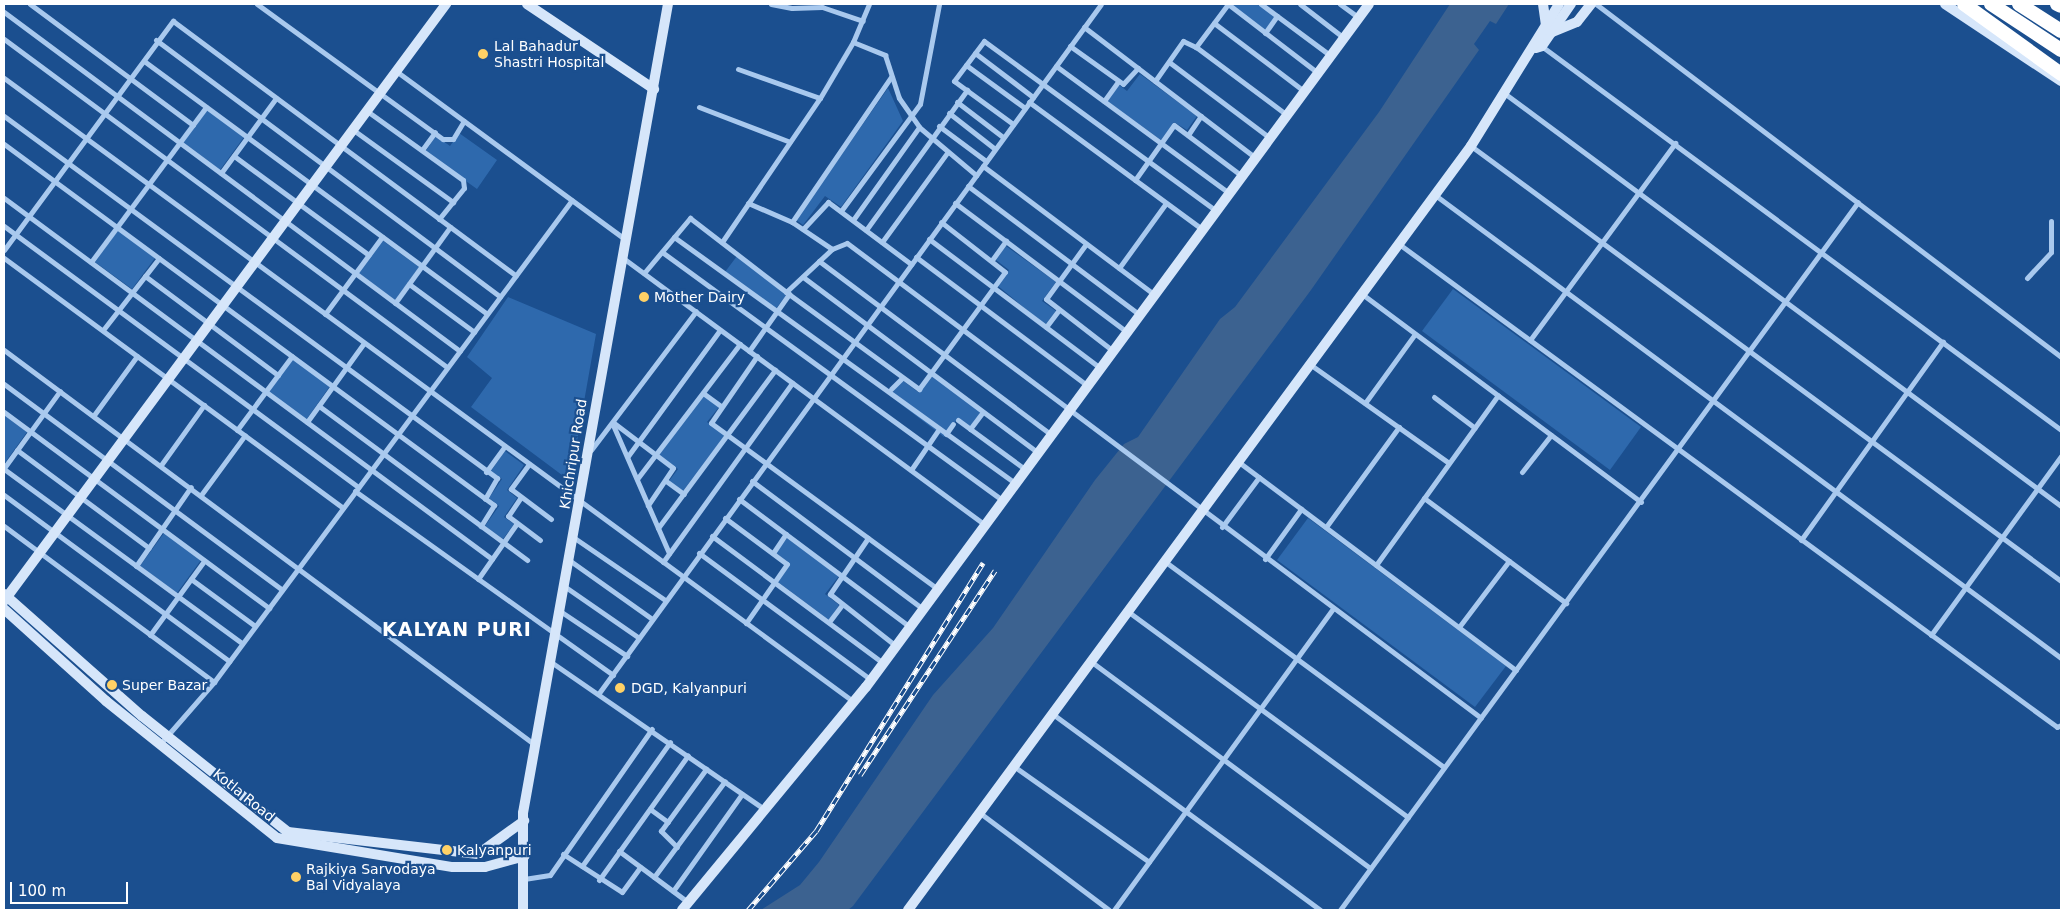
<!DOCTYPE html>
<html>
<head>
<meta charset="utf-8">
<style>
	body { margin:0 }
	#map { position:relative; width:2065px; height:914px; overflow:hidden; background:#1b4f8f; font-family:"DejaVu Sans",sans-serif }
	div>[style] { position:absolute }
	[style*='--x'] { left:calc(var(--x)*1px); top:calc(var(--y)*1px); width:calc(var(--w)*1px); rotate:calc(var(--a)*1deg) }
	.green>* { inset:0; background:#2e69ad }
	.water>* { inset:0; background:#3c6290 }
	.street>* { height:5px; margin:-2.5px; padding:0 2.5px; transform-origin:2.5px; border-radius:2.5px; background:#a9c9ee }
	.secondary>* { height:10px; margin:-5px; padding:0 5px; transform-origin:5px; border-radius:5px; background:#d6e6fa }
	.highway>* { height:14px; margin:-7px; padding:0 7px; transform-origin:7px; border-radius:7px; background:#fff }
	.rail>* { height:4.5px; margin-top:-2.25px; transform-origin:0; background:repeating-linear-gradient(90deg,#1b4f8f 0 8px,#fff 0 16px); box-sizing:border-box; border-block:1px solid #fff }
	.dots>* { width:14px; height:14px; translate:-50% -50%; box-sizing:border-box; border:2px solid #1b4f8f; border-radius:50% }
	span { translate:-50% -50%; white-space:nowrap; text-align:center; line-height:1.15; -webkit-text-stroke:4.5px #1b4f8f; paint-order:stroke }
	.poi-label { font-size:14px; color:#fff }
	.left { translate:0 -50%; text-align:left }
	.street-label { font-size:14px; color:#fff }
	.district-label { font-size:19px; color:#fff; font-weight:700; letter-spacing:1px }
	.frame { position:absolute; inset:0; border:5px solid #fff; pointer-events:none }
	.scale { position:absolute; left:10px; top:882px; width:118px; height:22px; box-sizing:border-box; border:2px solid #fff; border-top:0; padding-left:6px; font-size:15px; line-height:18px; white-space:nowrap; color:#fff; -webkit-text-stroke:4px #1b4f8f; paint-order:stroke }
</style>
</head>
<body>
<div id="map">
	<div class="green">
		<i style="clip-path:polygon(1230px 4px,1259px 4px,1275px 17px,1265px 30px)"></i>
		<i style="clip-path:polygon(1140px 74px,1197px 116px,1187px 130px,1174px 122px,1161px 140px,1107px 101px,1119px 85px,1127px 91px)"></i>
		<i style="clip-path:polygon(888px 88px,903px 121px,841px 207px,825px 196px,803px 225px,796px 220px)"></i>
		<i style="clip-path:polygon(207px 110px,244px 137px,220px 170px,183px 142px)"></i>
		<i style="clip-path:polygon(459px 133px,497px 160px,477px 189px,425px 152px,436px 136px,450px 146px)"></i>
		<i style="clip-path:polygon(118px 230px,155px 258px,132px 289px,95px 262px)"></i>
		<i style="clip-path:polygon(382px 240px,419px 267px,395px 300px,358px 273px)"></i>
		<i style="clip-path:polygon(1006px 246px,1056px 282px,1042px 301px,1056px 311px,1045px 325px,998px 286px,1009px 270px,996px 260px)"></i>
		<i style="clip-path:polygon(737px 256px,787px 294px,775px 310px,725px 272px)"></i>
		<i style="clip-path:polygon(1453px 289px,1641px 427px,1610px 470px,1422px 331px)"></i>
		<i style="clip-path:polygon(508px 297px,596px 334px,570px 481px,471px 407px,492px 378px,467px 357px)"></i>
		<i style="clip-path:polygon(293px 359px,330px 386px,306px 420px,268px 392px)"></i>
		<i style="clip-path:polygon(931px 375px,981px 412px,970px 427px,958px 418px,944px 437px,890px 396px,902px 380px,918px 392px)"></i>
		<i style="clip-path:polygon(703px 395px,719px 407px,707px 422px,725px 435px,683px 491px,669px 481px,678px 469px,659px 455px)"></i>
		<i style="clip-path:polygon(4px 415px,27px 432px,4px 464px)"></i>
		<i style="clip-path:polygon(505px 451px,524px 465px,507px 490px,517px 498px,504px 517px,514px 524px,503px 539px,485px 526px,499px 506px,489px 498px,502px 479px,491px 471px)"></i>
		<i style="clip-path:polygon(1308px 518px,1506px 666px,1475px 707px,1277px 560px)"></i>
		<i style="clip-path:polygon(164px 533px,201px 560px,177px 593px,140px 566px)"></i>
		<i style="clip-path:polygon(787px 538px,839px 576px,825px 594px,839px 605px,829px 620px,778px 582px,790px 564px,776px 553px)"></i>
	</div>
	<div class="water">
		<i style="clip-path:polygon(1450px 4px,1509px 4px,1496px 24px,1490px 21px,1474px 44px,1479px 50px,1311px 290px,853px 906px,848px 910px,761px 910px,800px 885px,819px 862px,933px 695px,993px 628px,1095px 480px,1124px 444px,1138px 437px,1220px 319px,1235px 307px,1379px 112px)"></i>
	</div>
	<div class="street">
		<i style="--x:30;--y:4;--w:203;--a:36.6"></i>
		<i style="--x:257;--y:4;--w:230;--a:36"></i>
		<i style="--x:443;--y:139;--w:10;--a:0"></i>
		<i style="--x:453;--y:139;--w:21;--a:-59"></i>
		<i style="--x:771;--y:4;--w:21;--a:11"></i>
		<i style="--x:792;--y:8;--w:30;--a:-2"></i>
		<i style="--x:822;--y:7;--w:43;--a:18.9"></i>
		<i style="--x:1228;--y:4;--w:54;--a:126.7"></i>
		<i style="--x:1196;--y:47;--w:114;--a:36.8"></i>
		<i style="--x:1228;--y:4;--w:113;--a:37.5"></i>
		<i style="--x:1261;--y:4;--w:87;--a:36.6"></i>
		<i style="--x:1300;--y:4;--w:56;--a:37.7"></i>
		<i style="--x:1340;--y:4;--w:24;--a:36"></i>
		<i style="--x:1596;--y:4;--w:584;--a:37.2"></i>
		<i style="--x:4;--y:12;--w:568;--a:36.63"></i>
		<i style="--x:1214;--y:23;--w:113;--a:37.1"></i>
		<i style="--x:1084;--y:27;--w:216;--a:37.3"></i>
		<i style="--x:1265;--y:33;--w:21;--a:-55"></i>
		<i style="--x:4;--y:39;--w:551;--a:36.52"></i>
		<i style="--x:156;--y:40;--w:429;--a:36.7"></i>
		<i style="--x:853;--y:42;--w:35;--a:22"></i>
		<i style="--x:885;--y:55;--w:45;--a:72"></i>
		<i style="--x:899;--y:98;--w:35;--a:55"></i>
		<i style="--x:919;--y:127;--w:75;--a:40.1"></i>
		<i style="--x:1540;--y:45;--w:648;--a:36.46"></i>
		<i style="--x:1070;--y:46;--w:65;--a:35.6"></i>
		<i style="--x:1123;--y:84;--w:22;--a:-47"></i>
		<i style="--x:975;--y:53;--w:73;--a:37.2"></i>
		<i style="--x:144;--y:61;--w:426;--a:36.4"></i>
		<i style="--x:1169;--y:62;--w:126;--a:37"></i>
		<i style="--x:966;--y:65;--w:73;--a:36.1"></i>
		<i style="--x:1056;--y:66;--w:215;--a:36.3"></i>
		<i style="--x:738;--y:69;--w:87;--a:19.5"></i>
		<i style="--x:396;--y:71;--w:284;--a:36.3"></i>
		<i style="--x:4;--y:78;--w:1054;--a:36.28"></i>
		<i style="--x:1155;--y:81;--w:49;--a:-55"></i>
		<i style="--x:1183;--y:41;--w:14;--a:25"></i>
		<i style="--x:1504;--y:93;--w:693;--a:36.56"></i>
		<i style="--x:1104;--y:101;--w:24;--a:-54"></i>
		<i style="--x:957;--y:102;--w:58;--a:37.3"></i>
		<i style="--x:1029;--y:102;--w:216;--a:36.3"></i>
		<i style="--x:699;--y:107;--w:97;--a:21"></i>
		<i style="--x:367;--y:111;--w:118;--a:35.7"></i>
		<i style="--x:463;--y:180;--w:8;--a:83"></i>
		<i style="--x:464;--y:188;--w:40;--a:129"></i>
		<i style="--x:949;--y:113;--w:58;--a:38"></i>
		<i style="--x:4;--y:116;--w:612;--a:36.29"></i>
		<i style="--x:497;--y:478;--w:24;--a:120"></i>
		<i style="--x:1013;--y:124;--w:73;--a:-143.9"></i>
		<i style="--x:954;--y:81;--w:50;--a:-53.1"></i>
		<i style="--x:984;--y:41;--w:288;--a:36.2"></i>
		<i style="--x:939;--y:126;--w:59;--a:36.7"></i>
		<i style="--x:352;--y:129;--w:125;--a:35.9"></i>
		<i style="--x:1188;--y:135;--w:23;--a:-56"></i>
		<i style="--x:4;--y:144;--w:609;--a:36.38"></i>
		<i style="--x:494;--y:505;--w:25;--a:122"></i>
		<i style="--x:1471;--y:146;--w:733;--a:36.4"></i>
		<i style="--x:422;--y:150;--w:22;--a:-54"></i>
		<i style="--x:234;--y:156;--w:167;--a:36.3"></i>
		<i style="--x:983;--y:166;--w:215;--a:36.9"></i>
		<i style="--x:221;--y:173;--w:93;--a:-53.7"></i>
		<i style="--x:1135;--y:180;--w:67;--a:-54.7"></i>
		<i style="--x:1174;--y:125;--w:85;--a:36.9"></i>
		<i style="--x:968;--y:186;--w:215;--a:36.9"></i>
		<i style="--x:1435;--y:195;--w:779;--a:36.49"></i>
		<i style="--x:4;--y:198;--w:607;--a:36.49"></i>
		<i style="--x:748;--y:203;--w:48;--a:23.4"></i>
		<i style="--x:792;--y:222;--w:48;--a:34"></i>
		<i style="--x:955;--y:203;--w:215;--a:36.9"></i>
		<i style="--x:841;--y:211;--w:133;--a:-53.6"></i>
		<i style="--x:920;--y:104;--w:102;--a:-79.2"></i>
		<i style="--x:853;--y:220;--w:114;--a:-54.6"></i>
		<i style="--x:792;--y:222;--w:176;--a:-55.7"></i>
		<i style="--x:4;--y:226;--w:440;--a:36.4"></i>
		<i style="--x:803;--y:229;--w:37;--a:-47"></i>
		<i style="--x:828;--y:202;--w:104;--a:36.8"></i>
		<i style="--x:866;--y:230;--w:173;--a:-54.2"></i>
		<i style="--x:674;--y:237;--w:422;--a:35.8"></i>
		<i style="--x:929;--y:239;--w:214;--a:37"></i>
		<i style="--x:722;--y:242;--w:174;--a:-55.8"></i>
		<i style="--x:820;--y:98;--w:65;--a:-59.5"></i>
		<i style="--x:853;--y:42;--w:41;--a:-67.2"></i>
		<i style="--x:882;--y:242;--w:110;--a:-53.9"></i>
		<i style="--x:1086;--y:244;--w:68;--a:126"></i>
		<i style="--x:1046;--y:299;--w:85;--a:37.8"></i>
		<i style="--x:1399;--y:244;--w:816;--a:36.28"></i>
		<i style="--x:2057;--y:727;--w:4;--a:-27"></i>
		<i style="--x:4;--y:250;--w:285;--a:-53.6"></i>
		<i style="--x:173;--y:21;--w:427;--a:36.6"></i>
		<i style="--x:662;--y:252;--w:422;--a:36.1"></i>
		<i style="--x:916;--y:257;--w:215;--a:36.9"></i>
		<i style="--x:4;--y:258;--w:421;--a:36.4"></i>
		<i style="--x:623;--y:258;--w:450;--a:36.4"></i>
		<i style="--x:992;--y:260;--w:24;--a:-54"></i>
		<i style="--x:819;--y:261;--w:291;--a:36.8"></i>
		<i style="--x:91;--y:262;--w:193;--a:-53.4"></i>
		<i style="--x:1119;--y:268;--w:80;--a:-54.1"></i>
		<i style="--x:644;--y:273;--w:72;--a:-50.1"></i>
		<i style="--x:690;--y:218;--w:121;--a:37.6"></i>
		<i style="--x:786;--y:292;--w:63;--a:-43.1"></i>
		<i style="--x:832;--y:249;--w:16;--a:-22"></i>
		<i style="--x:847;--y:243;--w:792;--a:36.84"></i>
		<i style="--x:145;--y:276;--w:166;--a:36.7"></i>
		<i style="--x:803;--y:277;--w:294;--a:36.8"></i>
		<i style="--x:2027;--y:278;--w:35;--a:-47"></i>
		<i style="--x:2051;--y:252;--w:31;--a:-90"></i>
		<i style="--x:409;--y:284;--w:81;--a:36.4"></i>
		<i style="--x:786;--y:292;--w:165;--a:36.1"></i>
		<i style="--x:919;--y:389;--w:145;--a:-53.7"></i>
		<i style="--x:1005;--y:272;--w:81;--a:-142"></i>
		<i style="--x:1362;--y:294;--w:348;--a:36.7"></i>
		<i style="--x:395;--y:303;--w:94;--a:-54.1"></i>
		<i style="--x:325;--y:314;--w:96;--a:-53.5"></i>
		<i style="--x:1046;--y:327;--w:21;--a:-53"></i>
		<i style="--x:103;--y:330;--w:91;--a:-52.1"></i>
		<i style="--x:1530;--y:340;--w:245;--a:-53.6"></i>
		<i style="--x:4;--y:350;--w:662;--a:36.64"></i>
		<i style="--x:749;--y:351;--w:70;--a:-54.9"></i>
		<i style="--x:757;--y:356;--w:81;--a:124.5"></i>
		<i style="--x:711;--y:423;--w:281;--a:36.2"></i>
		<i style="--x:1311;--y:365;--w:169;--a:35.4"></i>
		<i style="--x:4;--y:384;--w:346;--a:36.5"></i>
		<i style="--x:891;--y:389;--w:16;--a:-45"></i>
		<i style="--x:703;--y:393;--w:22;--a:36"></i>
		<i style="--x:1434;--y:397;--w:51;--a:37.1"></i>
		<i style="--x:1365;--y:403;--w:85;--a:-54.1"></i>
		<i style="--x:319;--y:406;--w:259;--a:36.5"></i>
		<i style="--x:4;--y:412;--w:330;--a:36.5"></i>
		<i style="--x:94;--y:415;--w:73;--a:-53.9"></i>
		<i style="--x:958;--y:420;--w:84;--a:36.3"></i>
		<i style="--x:307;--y:422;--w:97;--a:-54.2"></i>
		<i style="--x:614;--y:423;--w:74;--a:37.3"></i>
		<i style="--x:673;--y:468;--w:45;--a:124"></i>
		<i style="--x:613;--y:425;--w:140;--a:66.4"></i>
		<i style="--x:970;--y:429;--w:21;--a:-53"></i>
		<i style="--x:237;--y:430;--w:92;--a:-53.4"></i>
		<i style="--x:946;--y:434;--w:12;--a:-55"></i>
		<i style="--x:17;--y:450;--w:164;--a:36.6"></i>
		<i style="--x:591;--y:450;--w:174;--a:-52.9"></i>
		<i style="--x:628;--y:456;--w:156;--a:-53.9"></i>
		<i style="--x:1240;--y:463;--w:345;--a:36.9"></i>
		<i style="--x:529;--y:464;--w:31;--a:126"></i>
		<i style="--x:511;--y:489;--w:50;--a:36.9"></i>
		<i style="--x:161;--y:465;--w:74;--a:-54.4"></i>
		<i style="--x:4;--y:468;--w:95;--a:-54"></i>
		<i style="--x:4;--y:469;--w:295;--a:36.2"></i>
		<i style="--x:911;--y:470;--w:50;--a:-55.7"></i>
		<i style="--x:486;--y:472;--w:32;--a:-54"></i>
		<i style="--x:1522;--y:472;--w:47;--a:-51.9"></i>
		<i style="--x:637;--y:479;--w:170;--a:-52.7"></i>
		<i style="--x:666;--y:481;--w:22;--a:36"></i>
		<i style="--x:752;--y:481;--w:214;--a:36.8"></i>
		<i style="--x:355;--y:491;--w:317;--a:35.5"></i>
		<i style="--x:4;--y:495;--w:280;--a:36.4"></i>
		<i style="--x:201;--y:495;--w:74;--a:-53.7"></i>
		<i style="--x:521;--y:497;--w:23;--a:124"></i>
		<i style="--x:508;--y:516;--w:40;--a:37"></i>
		<i style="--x:1424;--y:498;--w:177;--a:36.5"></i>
		<i style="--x:739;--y:499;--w:214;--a:36.8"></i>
		<i style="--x:725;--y:518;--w:77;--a:36.6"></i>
		<i style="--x:787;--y:564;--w:72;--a:124.8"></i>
		<i style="--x:4;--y:526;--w:262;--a:36.6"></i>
		<i style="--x:1222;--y:527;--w:62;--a:-53.5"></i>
		<i style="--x:1326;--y:527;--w:124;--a:-53.9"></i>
		<i style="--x:658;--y:528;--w:197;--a:-53.5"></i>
		<i style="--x:712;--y:536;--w:213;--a:36.6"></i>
		<i style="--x:573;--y:537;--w:112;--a:34.4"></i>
		<i style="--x:868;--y:538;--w:68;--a:124.2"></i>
		<i style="--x:830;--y:594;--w:84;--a:38.2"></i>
		<i style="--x:1801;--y:540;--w:244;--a:-54.4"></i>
		<i style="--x:699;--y:553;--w:214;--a:36.4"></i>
		<i style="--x:773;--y:553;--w:23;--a:-56"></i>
		<i style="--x:1265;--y:559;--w:62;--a:-54.2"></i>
		<i style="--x:569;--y:560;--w:102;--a:35.4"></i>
		<i style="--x:663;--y:562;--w:221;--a:-54.2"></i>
		<i style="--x:1167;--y:563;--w:344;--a:36.4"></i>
		<i style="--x:1376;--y:565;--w:209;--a:-54.3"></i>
		<i style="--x:136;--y:566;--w:96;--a:-55.2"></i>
		<i style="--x:191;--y:579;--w:79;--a:36.3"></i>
		<i style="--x:478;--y:579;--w:68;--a:-55.1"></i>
		<i style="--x:564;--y:586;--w:91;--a:34.7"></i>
		<i style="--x:560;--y:611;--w:81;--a:33.9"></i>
		<i style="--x:1130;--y:613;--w:345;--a:36.3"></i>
		<i style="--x:829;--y:622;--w:21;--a:-53"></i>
		<i style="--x:1459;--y:627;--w:83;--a:-52.9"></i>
		<i style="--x:150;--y:635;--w:92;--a:-53.9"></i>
		<i style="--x:1931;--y:635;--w:221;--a:-54"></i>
		<i style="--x:551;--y:662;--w:259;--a:34.6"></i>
		<i style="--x:1093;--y:663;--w:345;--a:36.5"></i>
		<i style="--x:599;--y:693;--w:852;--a:-53.92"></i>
		<i style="--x:1054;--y:715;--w:330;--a:36.2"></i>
		<i style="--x:160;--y:744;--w:82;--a:-48.9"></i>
		<i style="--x:214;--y:682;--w:600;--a:-53.4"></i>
		<i style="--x:1015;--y:767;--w:164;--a:35.3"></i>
		<i style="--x:650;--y:809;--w:22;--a:36"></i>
		<i style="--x:980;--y:813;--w:161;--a:36.9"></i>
		<i style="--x:677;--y:847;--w:23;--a:-135"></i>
		<i style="--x:661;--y:831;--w:77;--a:-54"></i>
		<i style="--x:619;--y:851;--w:87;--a:36.6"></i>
		<i style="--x:563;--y:854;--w:70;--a:32.8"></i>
		<i style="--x:622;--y:892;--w:31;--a:-54"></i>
		<i style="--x:582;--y:866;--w:152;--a:-54.6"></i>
		<i style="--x:654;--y:877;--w:119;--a:-53.5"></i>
		<i style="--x:524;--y:879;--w:26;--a:-9"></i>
		<i style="--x:550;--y:875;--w:178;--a:-55.1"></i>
		<i style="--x:599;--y:880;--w:153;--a:-54.5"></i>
		<i style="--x:673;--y:891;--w:119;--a:-54.6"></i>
		<i style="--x:1114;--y:910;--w:372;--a:-54"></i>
		<i style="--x:1340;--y:910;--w:877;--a:-53.81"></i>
	</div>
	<div class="secondary">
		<i style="--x:527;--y:4;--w:153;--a:33.8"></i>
		<i style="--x:1543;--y:4;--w:22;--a:82"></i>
		<i style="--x:1945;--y:4;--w:139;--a:33.6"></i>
		<i style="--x:1552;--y:32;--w:27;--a:-22"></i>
		<i style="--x:1577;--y:22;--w:23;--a:-52"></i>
		<i style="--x:1536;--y:48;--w:6;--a:-18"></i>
		<i style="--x:1542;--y:46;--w:51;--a:-55.4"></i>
		<i style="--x:4;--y:594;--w:184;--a:41.5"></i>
		<i style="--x:142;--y:716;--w:186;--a:38.5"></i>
		<i style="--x:288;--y:832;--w:191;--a:6.6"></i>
		<i style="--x:478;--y:854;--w:57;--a:-35.7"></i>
		<i style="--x:4;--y:601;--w:743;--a:-53.48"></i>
		<i style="--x:4;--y:609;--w:137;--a:42"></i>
		<i style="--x:106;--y:701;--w:219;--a:38.7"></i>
		<i style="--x:277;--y:838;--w:178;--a:9.4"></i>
		<i style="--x:453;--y:867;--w:32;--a:0"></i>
		<i style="--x:485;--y:867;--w:41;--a:-15.4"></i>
		<i style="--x:523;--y:910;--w:97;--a:-90"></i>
		<i style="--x:523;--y:813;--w:822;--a:-79.84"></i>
		<i style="--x:682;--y:910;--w:289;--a:-50.5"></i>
		<i style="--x:866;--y:687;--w:848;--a:-53.63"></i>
		<i style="--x:908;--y:910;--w:949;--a:-53.61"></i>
		<i style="--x:1471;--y:146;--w:167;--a:-58.2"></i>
	</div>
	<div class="highway">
		<i style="--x:1964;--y:4;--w:120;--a:35.8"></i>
		<i style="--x:1991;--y:4;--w:84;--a:33.3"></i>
		<i style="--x:2019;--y:4;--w:50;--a:32.7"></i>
		<i style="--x:2057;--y:4;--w:4;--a:27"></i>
	</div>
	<div class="rail">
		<i style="--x:860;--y:775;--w:245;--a:-56.6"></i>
		<i style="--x:748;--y:910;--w:104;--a:-49.3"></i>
		<i style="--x:816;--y:831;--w:316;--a:-58.1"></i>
	</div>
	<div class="dots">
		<i style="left:483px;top:54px;background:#ffd166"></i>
		<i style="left:644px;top:297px;background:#ffd166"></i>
		<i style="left:112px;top:685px;background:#ffd166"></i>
		<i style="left:620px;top:688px;background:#ffd166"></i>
		<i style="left:447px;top:850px;background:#ffd166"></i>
		<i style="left:296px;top:877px;background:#ffd166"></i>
	</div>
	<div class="poi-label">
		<span class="left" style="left:494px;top:54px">Lal Bahadur<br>Shastri Hospital</span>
		<span class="left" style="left:654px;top:297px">Mother Dairy</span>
		<span class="left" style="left:122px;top:685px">Super Bazar</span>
		<span class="left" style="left:631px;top:688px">DGD, Kalyanpuri</span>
		<span class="left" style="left:457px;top:850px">Kalyanpuri</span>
		<span class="left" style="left:306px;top:877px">Rajkiya Sarvodaya<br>Bal Vidyalaya</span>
	</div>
	<div class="street-label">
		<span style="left:573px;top:454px;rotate:-81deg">Khichripur Road</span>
		<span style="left:244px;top:795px;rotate:39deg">Kotla Road</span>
	</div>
	<div class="district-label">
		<span style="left:457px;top:630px">KALYAN PURI</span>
	</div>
	<div class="frame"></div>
	<div class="scale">100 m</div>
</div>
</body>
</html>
